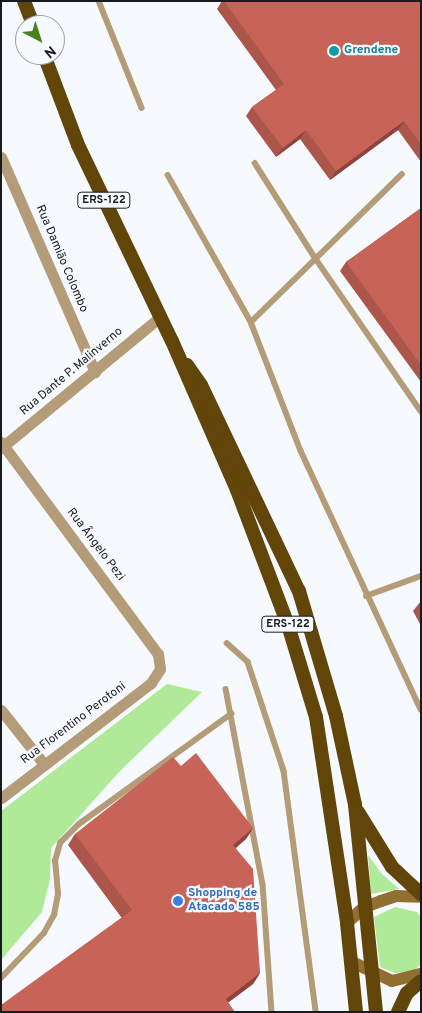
<!DOCTYPE html>
<html>
<head>
<meta charset="utf-8">
<style>
	body { margin:0 }
	#map { position:relative; width:422px; height:1013px; overflow:hidden; background:#f6fafe; font-family:Overpass,sans-serif }
	div>[style] { position:absolute }
	[style*='--x'] { left:calc(var(--x)*1px); top:calc(var(--y)*1px); width:calc(var(--w)*1px); rotate:calc(var(--a)*1deg) }
	.green>* { inset:0; background:#b0ea98 }
	.service>* { height:5.5px; margin:-2.75px; padding:0 2.75px; transform-origin:2.75px; border-radius:2.75px; background:#b39c77 }
	.minor>* { height:11px; margin:-5.5px; padding:0 5.5px; transform-origin:5.5px; border-radius:5.5px; background:#b39c77 }
	.secondary>* { height:12px; margin:-6px; padding:0 6px; transform-origin:6px; border-radius:6px; background:#916f33 }
	.trunk>* { height:14px; margin:-7px; padding:0 7px; transform-origin:7px; border-radius:7px; background:#624508 }
	.wall>* { inset:0; background:#ab554b }
	.shaded-wall>* { inset:0; background:#8b453d }
	.building>* { inset:0; background:#c76357 }
	.dots>* { width:14px; height:14px; translate:-50% -50%; box-sizing:border-box; border:2px solid #f6fafe; border-radius:50% }
	span { translate:-50% -50%; white-space:nowrap; text-align:center; line-height:1.15; -webkit-text-stroke:4.5px #f6fafe; paint-order:stroke }
	.shield-label span { padding:1px 4px; background:#f6fafe; border:1px solid; border-radius:4px; -webkit-text-stroke-width:0 }
	.shield-label { font-size:11px; color:#181b1e; font-weight:700 }
	.culture-label { font-size:12px; color:#0d838f; font-weight:700 }
	.left { translate:0 -50%; text-align:left }
	.street-label { font-size:12px; color:#181b1e }
	.shop-label { font-size:12px; color:#366cbe; font-weight:700 }
	.frame { position:absolute; inset:0; border:2px solid #181b1e; pointer-events:none }
	.north { position:absolute; left:15px; top:15px; width:50px; height:50px; box-sizing:border-box; background:#f6fafe; border:1px solid #9da1a4; border-radius:50%; rotate:140deg; font-size:14px; font-weight:700; line-height:20px; text-align:center; color:#181b1e }
	.north::after { content:''; display:block; margin:auto; width:18px; height:22px; background:#49821c; clip-path:polygon(50% 0,100% 100%,50% 72%,0 100%) }
</style>
</head>
<body>
<div id="map">
	<div class="green">
		<i style="clip-path:polygon(167px 684px,202px 692px,120px 771px,51px 848px,50px 879px,42px 912px,1px 960px,1px 811px)"></i>
		<i style="clip-path:polygon(368px 855px,382px 874px,399px 889px,371px 894px)"></i>
		<i style="clip-path:polygon(395px 907px,417px 912px,421px 918px,421px 964px,414px 971px,395px 973px,380px 967px,374px 917px)"></i>
	</div>
	<div class="service">
		<i style="--x:99;--y:1;--w:115;--a:68.1"></i>
		<i style="--x:255;--y:163;--w:114;--a:57.6"></i>
		<i style="--x:316;--y:259;--w:185;--a:55.4"></i>
		<i style="--x:168;--y:175;--w:169;--a:60.5"></i>
		<i style="--x:251;--y:322;--w:138;--a:68.8"></i>
		<i style="--x:301;--y:451;--w:285;--a:65.1"></i>
		<i style="--x:251;--y:322;--w:211;--a:-44.4"></i>
		<i style="--x:366;--y:596;--w:59;--a:-20"></i>
		<i style="--x:227;--y:643;--w:28;--a:42"></i>
		<i style="--x:248;--y:662;--w:115;--a:71.7"></i>
		<i style="--x:284;--y:771;--w:243;--a:82.4"></i>
		<i style="--x:226;--y:689;--w:198;--a:79.3"></i>
		<i style="--x:263;--y:884;--w:128;--a:86"></i>
		<i style="--x:1;--y:978;--w:62;--a:-46.3"></i>
		<i style="--x:44;--y:933;--w:21;--a:-61"></i>
		<i style="--x:54;--y:915;--w:21;--a:-79"></i>
		<i style="--x:58;--y:894;--w:33;--a:-95"></i>
		<i style="--x:55;--y:861;--w:19;--a:-74"></i>
		<i style="--x:60;--y:843;--w:27;--a:-45"></i>
		<i style="--x:79;--y:824;--w:188;--a:-35.9"></i>
	</div>
	<div class="minor">
		<i style="--x:1;--y:157;--w:235;--a:66.4"></i>
		<i style="--x:1;--y:442;--w:264;--a:53.5"></i>
		<i style="--x:158;--y:654;--w:15;--a:82"></i>
		<i style="--x:160;--y:669;--w:17;--a:123"></i>
		<i style="--x:151;--y:683;--w:189;--a:142.5"></i>
		<i style="--x:1;--y:448;--w:206;--a:-39.5"></i>
		<i style="--x:1;--y:710;--w:68;--a:51.6"></i>
	</div>
	<div class="secondary">
		<i style="--x:347;--y:923;--w:22;--a:-43"></i>
		<i style="--x:363;--y:908;--w:19;--a:-21"></i>
		<i style="--x:381;--y:901;--w:16;--a:-18"></i>
		<i style="--x:396;--y:896;--w:25;--a:2"></i>
		<i style="--x:352;--y:962;--w:44;--a:25.4"></i>
		<i style="--x:392;--y:981;--w:30;--a:-14"></i>
	</div>
	<div class="trunk">
		<i style="--x:24;--y:1;--w:26;--a:69"></i>
		<i style="--x:44;--y:55;--w:96;--a:69.3"></i>
		<i style="--x:78;--y:145;--w:217;--a:64.4"></i>
		<i style="--x:172;--y:341;--w:163;--a:66.4"></i>
		<i style="--x:237;--y:490;--w:144;--a:69.3"></i>
		<i style="--x:288;--y:625;--w:96;--a:73.1"></i>
		<i style="--x:316;--y:717;--w:208;--a:81.4"></i>
		<i style="--x:347;--y:923;--w:89;--a:84.2"></i>
		<i style="--x:187;--y:365;--w:24;--a:55"></i>
		<i style="--x:201;--y:385;--w:228;--a:64.6"></i>
		<i style="--x:299;--y:591;--w:130;--a:73.5"></i>
		<i style="--x:336;--y:716;--w:91;--a:77.9"></i>
		<i style="--x:355;--y:805;--w:208;--a:84.2"></i>
		<i style="--x:358;--y:812;--w:65;--a:58.3"></i>
		<i style="--x:392;--y:867;--w:40;--a:43"></i>
		<i style="--x:398;--y:1012;--w:21;--a:-65"></i>
		<i style="--x:407;--y:993;--w:18;--a:-41"></i>
	</div>
	<div class="wall">
		<i style="clip-path:polygon(222px 1px,421px 1px,421px 162px,398px 130px,330px 180px,300px 139px,276px 157px,246px 116px,252px 107px,276px 90px,217px 9px)"></i>
		<i style="clip-path:polygon(421px 208px,421px 382px,340px 271px,346px 262px)"></i>
		<i style="clip-path:polygon(421px 601px,421px 626px,413px 611px)"></i>
		<i style="clip-path:polygon(181px 766px,253px 828px,246px 839px,236px 848px,260px 973px,253px 984px,229px 1002px,121px 917px,68px 845px,75px 834px)"></i>
	</div>
	<div class="shaded-wall">
		<i style="clip-path:polygon(404px 121px,398px 130px,330px 180px,336px 171px)"></i>
		<i style="clip-path:polygon(306px 130px,300px 139px,276px 157px,283px 148px)"></i>
		<i style="clip-path:polygon(253px 828px,246px 839px,225px 856px,233px 845px)"></i>
		<i style="clip-path:polygon(260px 973px,253px 984px,218px 1010px,226px 999px)"></i>
	</div>
	<div class="building">
		<i style="clip-path:polygon(224px 1px,421px 1px,421px 144px,404px 121px,336px 171px,306px 130px,283px 148px,252px 107px,284px 84px)"></i>
		<i style="clip-path:polygon(421px 208px,421px 365px,346px 262px)"></i>
		<i style="clip-path:polygon(196px 753px,253px 828px,233px 845px,253px 869px,260px 973px,226px 999px,235px 1012px,1px 1012px,1px 1005px,132px 910px,75px 834px,173px 757px,181px 766px)"></i>
	</div>
	<div class="dots">
		<i style="left:334px;top:51px;background:#0f9aa8"></i>
		<i style="left:178px;top:901px;background:#3f7fe0"></i>
	</div>
	<div class="shield-label">
		<span style="left:104px;top:200px">ERS-122</span>
		<span style="left:288px;top:624px">ERS-122</span>
	</div>
	<div class="culture-label">
		<span class="left" style="left:344px;top:51px">Grendene</span>
	</div>
	<div class="street-label">
		<span style="left:61px;top:259px;rotate:67deg">Rua Damião Colombo</span>
		<span style="left:72px;top:372px;rotate:-40deg">Rua Dante P. Malinverno</span>
		<span style="left:95px;top:545px;rotate:53deg">Rua Ângelo Pezi</span>
		<span style="left:74px;top:724px;rotate:-37deg">Rua Florentino Perotoni</span>
	</div>
	<div class="shop-label">
		<span class="left" style="left:188px;top:901px">Shopping de<br>Atacado 585</span>
	</div>
	<div class="frame"></div>
	<div class="north">N</div>
</div>
</body>
</html>
